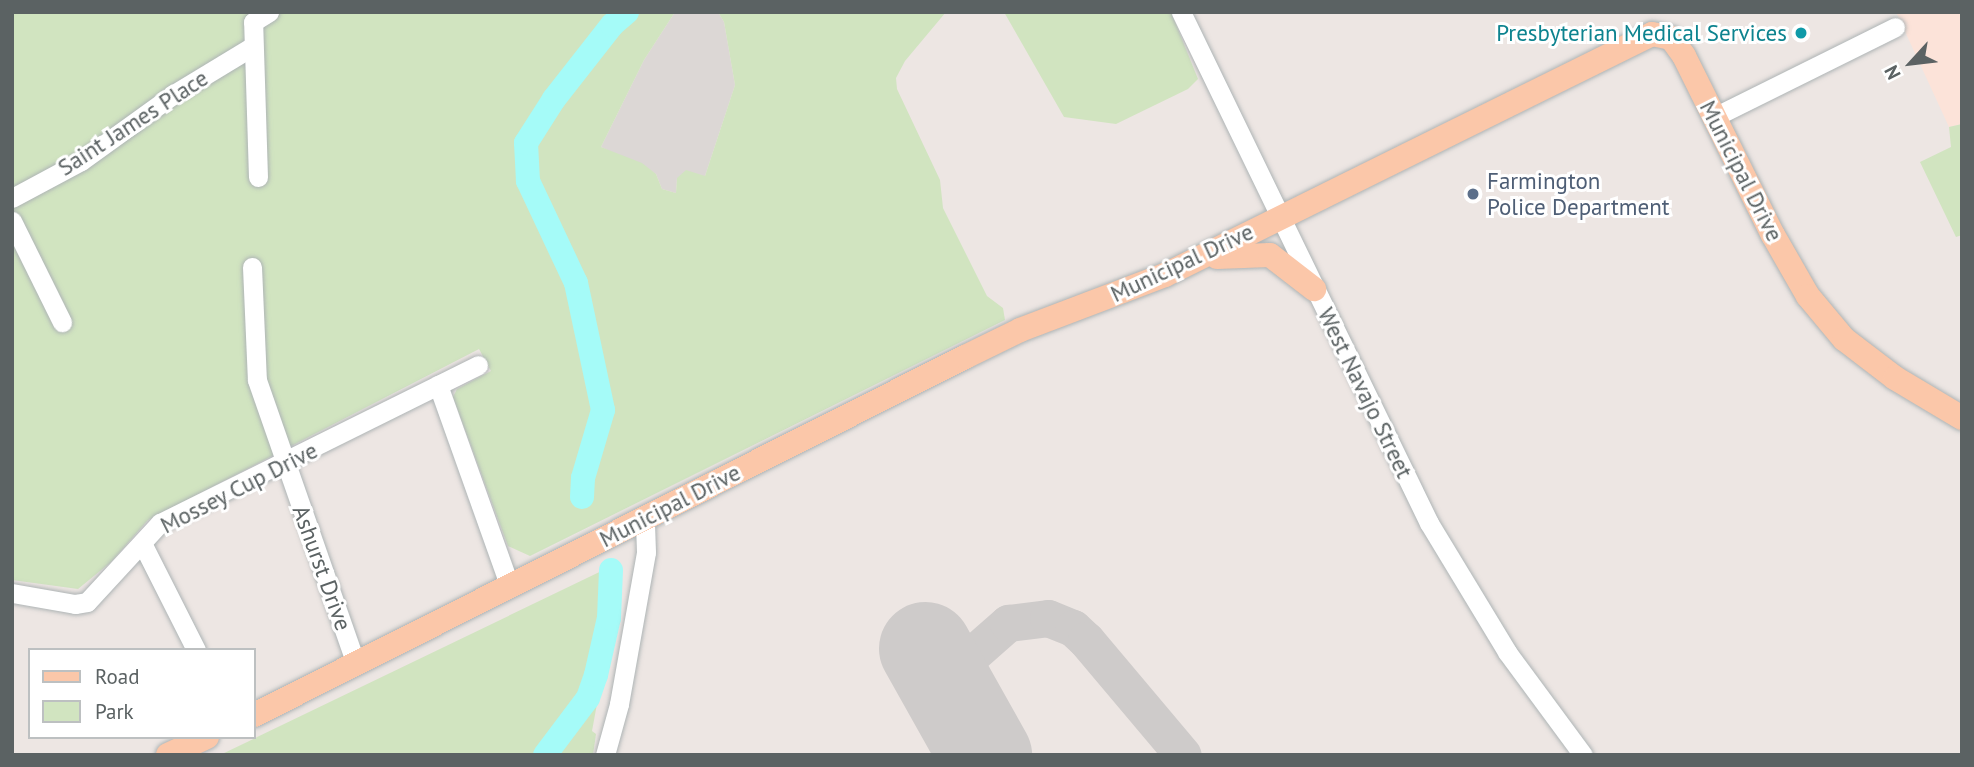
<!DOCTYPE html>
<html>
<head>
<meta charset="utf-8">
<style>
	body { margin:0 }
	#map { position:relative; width:1974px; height:767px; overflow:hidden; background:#ede6e3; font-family:"PT Sans",sans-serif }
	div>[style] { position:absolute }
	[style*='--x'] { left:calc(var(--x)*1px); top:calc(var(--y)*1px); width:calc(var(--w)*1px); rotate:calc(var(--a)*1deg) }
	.commercial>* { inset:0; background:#fce3d9 }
	.industrial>* { inset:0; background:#dcd7d5 }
	.green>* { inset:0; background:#d1e4c0 }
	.sand>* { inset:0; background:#f8ded2 }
	.river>* { height:24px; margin:-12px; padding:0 12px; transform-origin:12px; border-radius:12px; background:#a5fbf8 }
	.taxiway>* { height:37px; margin:-18.5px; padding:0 18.5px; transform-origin:18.5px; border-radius:18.5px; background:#cecbca }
	.runway>* { height:93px; margin:-46.5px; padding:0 46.5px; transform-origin:46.5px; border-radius:46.5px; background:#cecbca }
	.roads { filter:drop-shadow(0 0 2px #aeb4b5) drop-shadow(0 0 2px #aeb4b5) }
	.minor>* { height:19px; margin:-9.5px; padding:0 9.5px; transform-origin:9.5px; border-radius:9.5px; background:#fff }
	.major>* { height:24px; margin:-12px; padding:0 12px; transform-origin:12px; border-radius:12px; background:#fbc7a9 }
	.dots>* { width:19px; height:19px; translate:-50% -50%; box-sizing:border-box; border:4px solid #fff; border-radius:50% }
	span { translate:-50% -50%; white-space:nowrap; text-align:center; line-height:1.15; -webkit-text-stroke:6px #fff; paint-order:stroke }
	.culture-label { font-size:23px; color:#0d838f }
	.right { translate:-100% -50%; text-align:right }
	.street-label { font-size:23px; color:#5b6263 }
	.service-label { font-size:23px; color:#4e5e75 }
	.left { translate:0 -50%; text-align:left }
	.frame { position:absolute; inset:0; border:14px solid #5b6263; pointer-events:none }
	.legend { position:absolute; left:28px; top:648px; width:228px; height:91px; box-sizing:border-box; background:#fff; border:2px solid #bdc0c1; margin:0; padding:9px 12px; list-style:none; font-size:21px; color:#5b6263 }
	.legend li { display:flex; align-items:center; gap:14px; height:35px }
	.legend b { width:35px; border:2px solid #bdc0c1 }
	.north { position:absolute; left:1876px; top:28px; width:70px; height:70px; -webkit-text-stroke:5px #fff; paint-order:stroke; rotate:243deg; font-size:19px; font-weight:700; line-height:28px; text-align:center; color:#5b6263 }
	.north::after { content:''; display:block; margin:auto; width:24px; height:32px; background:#5b6263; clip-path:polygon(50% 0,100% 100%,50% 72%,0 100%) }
</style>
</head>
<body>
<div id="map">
	<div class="commercial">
		<i style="clip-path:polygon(1896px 12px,1962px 12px,1962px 124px,1949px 127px)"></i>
	</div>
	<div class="industrial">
		<i style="clip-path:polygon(675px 12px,718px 12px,724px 22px,735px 85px,705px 176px,677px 178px,676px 193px,662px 189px,656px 174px,601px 147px,644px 60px)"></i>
	</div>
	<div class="green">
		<i style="clip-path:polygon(12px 12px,619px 12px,606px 23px,523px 137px,528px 198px,573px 284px,600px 410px,598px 432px,581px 474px,585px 496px,606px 410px,580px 282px,533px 181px,532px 146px,572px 84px,634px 12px,675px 12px,644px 60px,601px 147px,642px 163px,656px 174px,662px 189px,676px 193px,677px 178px,686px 170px,705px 176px,735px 85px,724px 22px,718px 12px,946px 12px,905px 61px,896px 78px,897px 89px,940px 180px,943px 208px,987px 296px,1003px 308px,1005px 320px,530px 556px,508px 546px,453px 397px,457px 389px,491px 371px,479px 349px,148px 520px,111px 562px,78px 589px,12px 580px)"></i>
		<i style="clip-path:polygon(1004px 12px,1171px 12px,1198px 79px,1188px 89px,1116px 124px,1064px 117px)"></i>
		<i style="clip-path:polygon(1962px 124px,1962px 235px,1956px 237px,1920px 162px,1951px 147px,1949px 127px)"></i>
		<i style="clip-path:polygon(614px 565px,620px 579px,592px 731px,596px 734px,593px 755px,552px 755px,599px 682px,615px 576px,607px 586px,588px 690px,563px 729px,538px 755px,220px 755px)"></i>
	</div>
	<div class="sand">
		<i style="clip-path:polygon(619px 12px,634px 12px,572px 84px,532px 146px,533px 181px,550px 226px,578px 277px,605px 402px,602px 434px,585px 496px,579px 497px,600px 410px,573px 284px,528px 198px,521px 148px,523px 137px,546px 102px)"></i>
		<i style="clip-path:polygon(613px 569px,615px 589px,599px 682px,555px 753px,538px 755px,563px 729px,588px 690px,601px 639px,609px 571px)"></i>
	</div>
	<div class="river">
		<i style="--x:582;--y:497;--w:19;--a:-87"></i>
		<i style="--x:583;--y:478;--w:71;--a:-73.6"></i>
		<i style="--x:603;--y:410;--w:130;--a:-102"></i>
		<i style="--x:576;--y:283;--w:113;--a:-115.2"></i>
		<i style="--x:528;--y:181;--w:38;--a:-93"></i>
		<i style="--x:526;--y:143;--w:52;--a:-57.5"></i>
		<i style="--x:554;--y:99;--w:94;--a:-51.9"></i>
		<i style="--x:612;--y:25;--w:20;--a:-41"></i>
		<i style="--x:545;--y:755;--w:71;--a:-53"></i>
		<i style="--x:588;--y:698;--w:24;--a:-71"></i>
		<i style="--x:596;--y:675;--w:58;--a:-77.2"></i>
		<i style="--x:609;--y:618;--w:48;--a:-87.6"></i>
	</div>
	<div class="taxiway">
		<i style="--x:972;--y:732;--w:51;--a:-108.4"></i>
		<i style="--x:956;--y:684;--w:27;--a:-66"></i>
		<i style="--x:967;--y:659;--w:55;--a:-41.3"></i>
		<i style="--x:1008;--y:623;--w:40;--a:-7.1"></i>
		<i style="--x:1048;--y:618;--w:27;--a:22"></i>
		<i style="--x:1073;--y:628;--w:18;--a:43"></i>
		<i style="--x:1086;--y:640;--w:150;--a:49.9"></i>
	</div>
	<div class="runway">
		<i style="--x:925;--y:648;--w:123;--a:60.7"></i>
	</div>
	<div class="roads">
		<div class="minor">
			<i style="--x:1181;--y:12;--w:568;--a:64.11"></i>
			<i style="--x:1429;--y:523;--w:151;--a:58.8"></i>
			<i style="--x:1507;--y:652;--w:128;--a:53.6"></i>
			<i style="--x:1714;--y:117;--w:202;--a:-26.4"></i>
			<i style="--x:258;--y:177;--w:155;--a:-91.8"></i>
			<i style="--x:253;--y:22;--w:19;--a:-32"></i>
			<i style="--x:12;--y:198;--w:78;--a:-28.2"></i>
			<i style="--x:81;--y:161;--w:115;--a:-35.8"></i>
			<i style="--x:174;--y:94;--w:92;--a:-31.3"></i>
			<i style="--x:12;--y:221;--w:113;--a:63.7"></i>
			<i style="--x:252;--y:267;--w:113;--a:87.5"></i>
			<i style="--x:257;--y:380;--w:301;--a:70.8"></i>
			<i style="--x:438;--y:385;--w:214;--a:70.4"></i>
			<i style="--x:143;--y:545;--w:118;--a:63.2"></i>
			<i style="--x:12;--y:593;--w:64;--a:9.9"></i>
			<i style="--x:75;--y:604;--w:12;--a:-9"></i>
			<i style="--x:87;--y:602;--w:108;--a:-47.3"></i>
			<i style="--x:160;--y:523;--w:355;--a:-26.4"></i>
			<i style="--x:605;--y:755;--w:53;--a:-74.6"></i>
			<i style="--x:619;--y:704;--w:154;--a:-79.9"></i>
			<i style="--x:646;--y:552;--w:34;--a:-92"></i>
		</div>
		<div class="major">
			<i style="--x:1217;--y:257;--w:53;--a:-2.2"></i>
			<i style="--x:1270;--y:255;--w:56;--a:37.7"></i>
			<i style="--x:254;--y:715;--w:796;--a:-26.73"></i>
			<i style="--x:965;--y:357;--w:61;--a:-26.1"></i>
			<i style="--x:1020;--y:330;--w:155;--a:-20.8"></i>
			<i style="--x:1165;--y:275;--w:543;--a:-26.33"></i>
			<i style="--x:1652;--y:34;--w:19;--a:12"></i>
			<i style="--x:1671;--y:38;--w:22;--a:54"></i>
			<i style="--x:1684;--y:56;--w:200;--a:63.6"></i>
			<i style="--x:1773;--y:235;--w:70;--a:60.2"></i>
			<i style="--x:1808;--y:296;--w:56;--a:50.1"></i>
			<i style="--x:1844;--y:339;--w:64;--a:37.4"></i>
			<i style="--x:1895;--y:378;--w:78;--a:30.8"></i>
			<i style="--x:168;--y:755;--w:43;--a:-24.8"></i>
		</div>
	</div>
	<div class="dots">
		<i style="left:1801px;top:33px;background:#0f9aa8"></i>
		<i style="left:1473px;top:194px;background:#5c6f8a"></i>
	</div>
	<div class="culture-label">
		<span class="right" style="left:1787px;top:33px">Presbyterian Medical Services</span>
	</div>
	<div class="street-label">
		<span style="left:133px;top:123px;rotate:-33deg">Saint James Place</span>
		<span style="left:1741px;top:171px;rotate:63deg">Municipal Drive</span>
		<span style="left:1182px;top:263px;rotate:-25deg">Municipal Drive</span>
		<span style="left:1365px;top:393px;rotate:64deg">West Navajo Street</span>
		<span style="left:239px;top:488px;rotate:-27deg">Mossey Cup Drive</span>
		<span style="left:670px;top:506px;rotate:-27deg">Municipal Drive</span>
		<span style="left:322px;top:568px;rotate:70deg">Ashurst Drive</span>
	</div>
	<div class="service-label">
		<span class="left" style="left:1487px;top:194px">Farmington<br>Police Department</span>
	</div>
	<div class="frame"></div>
	<ul class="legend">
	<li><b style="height:9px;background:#fbc7a9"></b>Road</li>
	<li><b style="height:19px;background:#d1e4c0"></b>Park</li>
	</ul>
	<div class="north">N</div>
</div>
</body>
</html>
